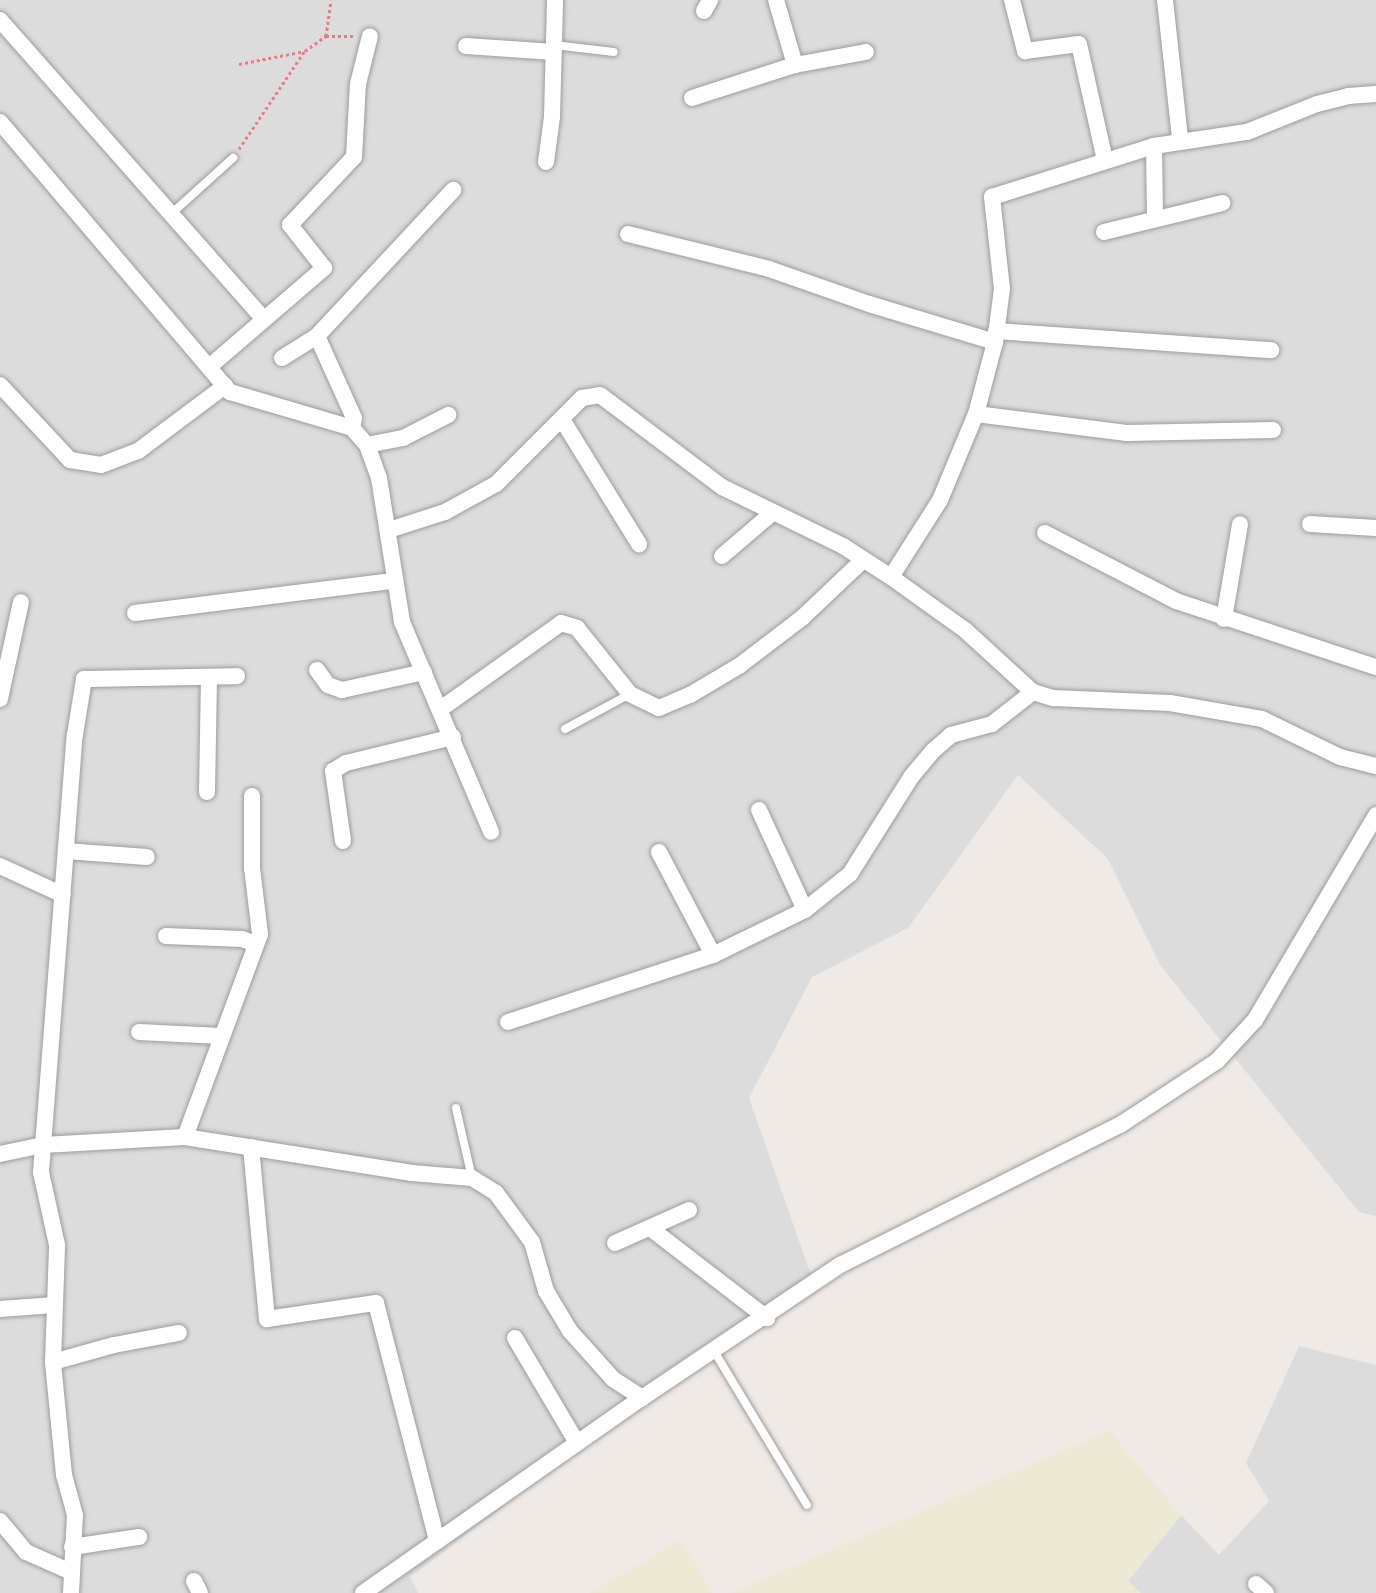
<!DOCTYPE html>
<html>
<head>
<meta charset="utf-8">
<style>
	body { margin:0 }
	#map { position:relative; width:1376px; height:1593px; overflow:hidden; background:#efeae6; font-family:"Open Sans",sans-serif }
	div>[style] { position:absolute }
	[style*='--x'] { left:calc(var(--x)*1px); top:calc(var(--y)*1px); width:calc(var(--w)*1px); rotate:calc(var(--a)*1deg) }
	.residential>* { inset:0; background:#dddcdc }
	.farmland>* { inset:0; background:#ece9d4 }
	.path>* { height:3px; margin-top:-1.5px; transform-origin:0; background:repeating-linear-gradient(90deg,#ed7984 0 3px,transparent 0 6px) }
	.roads { filter:drop-shadow(0 0 2px #9c9c9c) drop-shadow(0 0 2px #9c9c9c) }
	.service>* { height:8px; margin:-4px; padding:0 4px; transform-origin:4px; border-radius:4px; background:#fff }
	.minor>* { height:16px; margin:-8px; padding:0 8px; transform-origin:8px; border-radius:8px; background:#fff }
	span { translate:-50% -50%; white-space:nowrap; text-align:center; line-height:1.15; -webkit-text-stroke:6px #fff; paint-order:stroke }
</style>
</head>
<body>
<div id="map">
	<div class="residential">
		<i style="clip-path:polygon(0 0,1376px 0,1376px 1216px,1359px 1212px,1160px 965px,1108px 859px,1018px 775px,908px 928px,812px 977px,749px 1098px,811px 1275px,410px 1577px,418px 1593px,0 1593px)"></i>
		<i style="clip-path:polygon(1299px 1346px,1376px 1365px,1376px 1593px,1141px 1593px,1128px 1581px,1181px 1515px,1219px 1555px,1269px 1501px,1246px 1463px)"></i>
	</div>
	<div class="farmland">
		<i style="clip-path:polygon(1109px 1431px,1181px 1515px,1128px 1581px,1141px 1593px,731px 1593px)"></i>
		<i style="clip-path:polygon(681px 1540px,712px 1593px,590px 1593px)"></i>
	</div>
	<div class="path">
		<i style="--x:326;--y:36;--w:36;--a:-82"></i>
		<i style="--x:239;--y:64;--w:67;--a:-11.1"></i>
		<i style="--x:305;--y:51;--w:26;--a:-36"></i>
		<i style="--x:326;--y:36;--w:28;--a:0"></i>
		<i style="--x:239;--y:149;--w:117;--a:-56.2"></i>
	</div>
	<div class="roads">
		<div class="service">
			<i style="--x:554;--y:45;--w:60;--a:6.7"></i>
			<i style="--x:171;--y:214;--w:84;--a:-42.1"></i>
			<i style="--x:565;--y:729;--w:74;--a:-28.3"></i>
			<i style="--x:456;--y:1108;--w:72;--a:77.1"></i>
			<i style="--x:714;--y:1351;--w:180;--a:58.9"></i>
		</div>
		<div class="minor">
			<i style="--x:776;--y:0;--w:68;--a:73.7"></i>
			<i style="--x:1012;--y:0;--w:53;--a:75.7"></i>
			<i style="--x:1025;--y:51;--w:54;--a:-7.4"></i>
			<i style="--x:1079;--y:44;--w:119;--a:77.4"></i>
			<i style="--x:1165;--y:0;--w:140;--a:83.8"></i>
			<i style="--x:704;--y:11;--w:13;--a:-61"></i>
			<i style="--x:0;--y:20;--w:399;--a:48.6"></i>
			<i style="--x:466;--y:46;--w:88;--a:3.9"></i>
			<i style="--x:692;--y:98;--w:108;--a:-17.8"></i>
			<i style="--x:795;--y:65;--w:72;--a:-10.4"></i>
			<i style="--x:0;--y:122;--w:355;--a:49.6"></i>
			<i style="--x:230;--y:392;--w:127;--a:16.4"></i>
			<i style="--x:352;--y:428;--w:23;--a:49"></i>
			<i style="--x:367;--y:445;--w:35;--a:70"></i>
			<i style="--x:379;--y:478;--w:146;--a:80.9"></i>
			<i style="--x:402;--y:622;--w:228;--a:67"></i>
			<i style="--x:1154;--y:146;--w:73;--a:89.2"></i>
			<i style="--x:546;--y:162;--w:45;--a:-82.4"></i>
			<i style="--x:552;--y:117;--w:117;--a:-88.5"></i>
			<i style="--x:1104;--y:232;--w:122;--a:-13.8"></i>
			<i style="--x:628;--y:234;--w:145;--a:13.9"></i>
			<i style="--x:769;--y:269;--w:106;--a:19.3"></i>
			<i style="--x:869;--y:304;--w:132;--a:16.8"></i>
			<i style="--x:996;--y:331;--w:276;--a:4"></i>
			<i style="--x:317;--y:336;--w:90;--a:65.7"></i>
			<i style="--x:354;--y:418;--w:10;--a:101"></i>
			<i style="--x:282;--y:358;--w:41;--a:-32.2"></i>
			<i style="--x:317;--y:336;--w:200;--a:-47"></i>
			<i style="--x:209;--y:367;--w:152;--a:-40.7"></i>
			<i style="--x:324;--y:268;--w:55;--a:-128.3"></i>
			<i style="--x:290;--y:225;--w:93;--a:-46.7"></i>
			<i style="--x:354;--y:157;--w:73;--a:-86.9"></i>
			<i style="--x:358;--y:84;--w:49;--a:-76"></i>
			<i style="--x:0;--y:385;--w:103;--a:47"></i>
			<i style="--x:70;--y:460;--w:31;--a:9"></i>
			<i style="--x:101;--y:465;--w:40;--a:-21"></i>
			<i style="--x:138;--y:451;--w:109;--a:-36.8"></i>
			<i style="--x:976;--y:414;--w:152;--a:7.2"></i>
			<i style="--x:1127;--y:433;--w:146;--a:-1.2"></i>
			<i style="--x:563;--y:421;--w:145;--a:58.3"></i>
			<i style="--x:367;--y:445;--w:37;--a:-11"></i>
			<i style="--x:403;--y:438;--w:51;--a:-27.1"></i>
			<i style="--x:1310;--y:524;--w:66;--a:3.5"></i>
			<i style="--x:389;--y:530;--w:59;--a:-17.8"></i>
			<i style="--x:445;--y:512;--w:58;--a:-28.8"></i>
			<i style="--x:496;--y:484;--w:122;--a:-45"></i>
			<i style="--x:582;--y:398;--w:18;--a:-9"></i>
			<i style="--x:600;--y:395;--w:153;--a:37"></i>
			<i style="--x:722;--y:487;--w:135;--a:26"></i>
			<i style="--x:843;--y:546;--w:57;--a:32.9"></i>
			<i style="--x:891;--y:577;--w:91;--a:35.6"></i>
			<i style="--x:965;--y:630;--w:92;--a:42.4"></i>
			<i style="--x:1033;--y:692;--w:21;--a:17"></i>
			<i style="--x:1053;--y:698;--w:117;--a:2.4"></i>
			<i style="--x:1170;--y:703;--w:93;--a:9.9"></i>
			<i style="--x:1262;--y:719;--w:87;--a:26"></i>
			<i style="--x:1340;--y:757;--w:37;--a:14"></i>
			<i style="--x:1045;--y:533;--w:148;--a:27.4"></i>
			<i style="--x:1176;--y:601;--w:211;--a:18.3"></i>
			<i style="--x:722;--y:556;--w:65;--a:-40.6"></i>
			<i style="--x:891;--y:577;--w:91;--a:-57.5"></i>
			<i style="--x:940;--y:500;--w:93;--a:-67.3"></i>
			<i style="--x:976;--y:414;--w:74;--a:-75.2"></i>
			<i style="--x:995;--y:342;--w:53;--a:-82.5"></i>
			<i style="--x:1002;--y:289;--w:93;--a:-96.2"></i>
			<i style="--x:992;--y:197;--w:170;--a:-17.5"></i>
			<i style="--x:1154;--y:146;--w:94;--a:-8.6"></i>
			<i style="--x:1247;--y:132;--w:75;--a:-21.8"></i>
			<i style="--x:1317;--y:104;--w:32;--a:-14"></i>
			<i style="--x:1348;--y:96;--w:28;--a:-4"></i>
			<i style="--x:135;--y:613;--w:260;--a:-7.1"></i>
			<i style="--x:1224;--y:619;--w:96;--a:-80.4"></i>
			<i style="--x:317;--y:670;--w:19;--a:54"></i>
			<i style="--x:328;--y:685;--w:15;--a:20"></i>
			<i style="--x:342;--y:690;--w:84;--a:-12.4"></i>
			<i style="--x:0;--y:699;--w:99;--a:-77.8"></i>
			<i style="--x:442;--y:708;--w:146;--a:-35.5"></i>
			<i style="--x:561;--y:623;--w:17;--a:17"></i>
			<i style="--x:577;--y:628;--w:85;--a:51.2"></i>
			<i style="--x:630;--y:694;--w:32;--a:26"></i>
			<i style="--x:659;--y:708;--w:34;--a:-23"></i>
			<i style="--x:690;--y:695;--w:57;--a:-30.6"></i>
			<i style="--x:739;--y:666;--w:81;--a:-37.4"></i>
			<i style="--x:803;--y:617;--w:83;--a:-43.5"></i>
			<i style="--x:207;--y:792;--w:115;--a:-89"></i>
			<i style="--x:759;--y:810;--w:110;--a:65.3"></i>
			<i style="--x:343;--y:841;--w:71;--a:-98.1"></i>
			<i style="--x:333;--y:771;--w:15;--a:-32"></i>
			<i style="--x:346;--y:763;--w:110;--a:-13.7"></i>
			<i style="--x:66;--y:851;--w:81;--a:4.2"></i>
			<i style="--x:659;--y:852;--w:116;--a:62.3"></i>
			<i style="--x:0;--y:866;--w:69;--a:24.7"></i>
			<i style="--x:166;--y:936;--w:76;--a:2.3"></i>
			<i style="--x:242;--y:939;--w:15;--a:20"></i>
			<i style="--x:508;--y:1022;--w:216;--a:-18.1"></i>
			<i style="--x:713;--y:955;--w:102;--a:-26.1"></i>
			<i style="--x:805;--y:910;--w:58;--a:-38.7"></i>
			<i style="--x:850;--y:874;--w:115;--a:-57.8"></i>
			<i style="--x:911;--y:777;--w:35;--a:-50"></i>
			<i style="--x:934;--y:750;--w:23;--a:-41"></i>
			<i style="--x:951;--y:735;--w:42;--a:-15"></i>
			<i style="--x:992;--y:724;--w:52;--a:-38"></i>
			<i style="--x:139;--y:1032;--w:82;--a:2.8"></i>
			<i style="--x:185;--y:1137;--w:216;--a:-69.7"></i>
			<i style="--x:260;--y:934;--w:66;--a:-96.9"></i>
			<i style="--x:252;--y:868;--w:72;--a:-90"></i>
			<i style="--x:251;--y:1147;--w:173;--a:84.7"></i>
			<i style="--x:267;--y:1319;--w:110;--a:-8.4"></i>
			<i style="--x:376;--y:1303;--w:246;--a:75.6"></i>
			<i style="--x:0;--y:1154;--w:44;--a:-11.8"></i>
			<i style="--x:43;--y:1145;--w:142;--a:-3.2"></i>
			<i style="--x:185;--y:1137;--w:230;--a:9"></i>
			<i style="--x:412;--y:1173;--w:60;--a:4.8"></i>
			<i style="--x:472;--y:1178;--w:28;--a:32"></i>
			<i style="--x:496;--y:1193;--w:61;--a:53.7"></i>
			<i style="--x:532;--y:1242;--w:51;--a:74.1"></i>
			<i style="--x:546;--y:1291;--w:47;--a:59"></i>
			<i style="--x:570;--y:1331;--w:64;--a:48.1"></i>
			<i style="--x:613;--y:1379;--w:35;--a:33"></i>
			<i style="--x:650;--y:1228;--w:148;--a:37.6"></i>
			<i style="--x:615;--y:1243;--w:81;--a:-24"></i>
			<i style="--x:0;--y:1309;--w:55;--a:-4.2"></i>
			<i style="--x:515;--y:1338;--w:122;--a:59.4"></i>
			<i style="--x:53;--y:1362;--w:63;--a:-15.6"></i>
			<i style="--x:114;--y:1345;--w:66;--a:-10.5"></i>
			<i style="--x:0;--y:1521;--w:40;--a:50"></i>
			<i style="--x:26;--y:1552;--w:47;--a:23.8"></i>
			<i style="--x:72;--y:1547;--w:68;--a:-8.5"></i>
			<i style="--x:194;--y:1581;--w:13;--a:63"></i>
			<i style="--x:1256;--y:1584;--w:13;--a:42"></i>
			<i style="--x:71;--y:1593;--w:78;--a:-87.1"></i>
			<i style="--x:75;--y:1515;--w:41;--a:-105.4"></i>
			<i style="--x:64;--y:1475;--w:114;--a:-95.6"></i>
			<i style="--x:53;--y:1362;--w:117;--a:-88"></i>
			<i style="--x:57;--y:1245;--w:75;--a:-102.4"></i>
			<i style="--x:41;--y:1172;--w:438;--a:-85.6"></i>
			<i style="--x:75;--y:735;--w:57;--a:-80.9"></i>
			<i style="--x:84;--y:679;--w:153;--a:-1.1"></i>
			<i style="--x:363;--y:1593;--w:340;--a:-35"></i>
			<i style="--x:642;--y:1398;--w:239;--a:-33.9"></i>
			<i style="--x:840;--y:1265;--w:313;--a:-26.6"></i>
			<i style="--x:1120;--y:1125;--w:116;--a:-33.4"></i>
			<i style="--x:1217;--y:1061;--w:56;--a:-47.2"></i>
			<i style="--x:1255;--y:1020;--w:238;--a:-59.4"></i>
		</div>
	</div>
</div>
</body>
</html>
